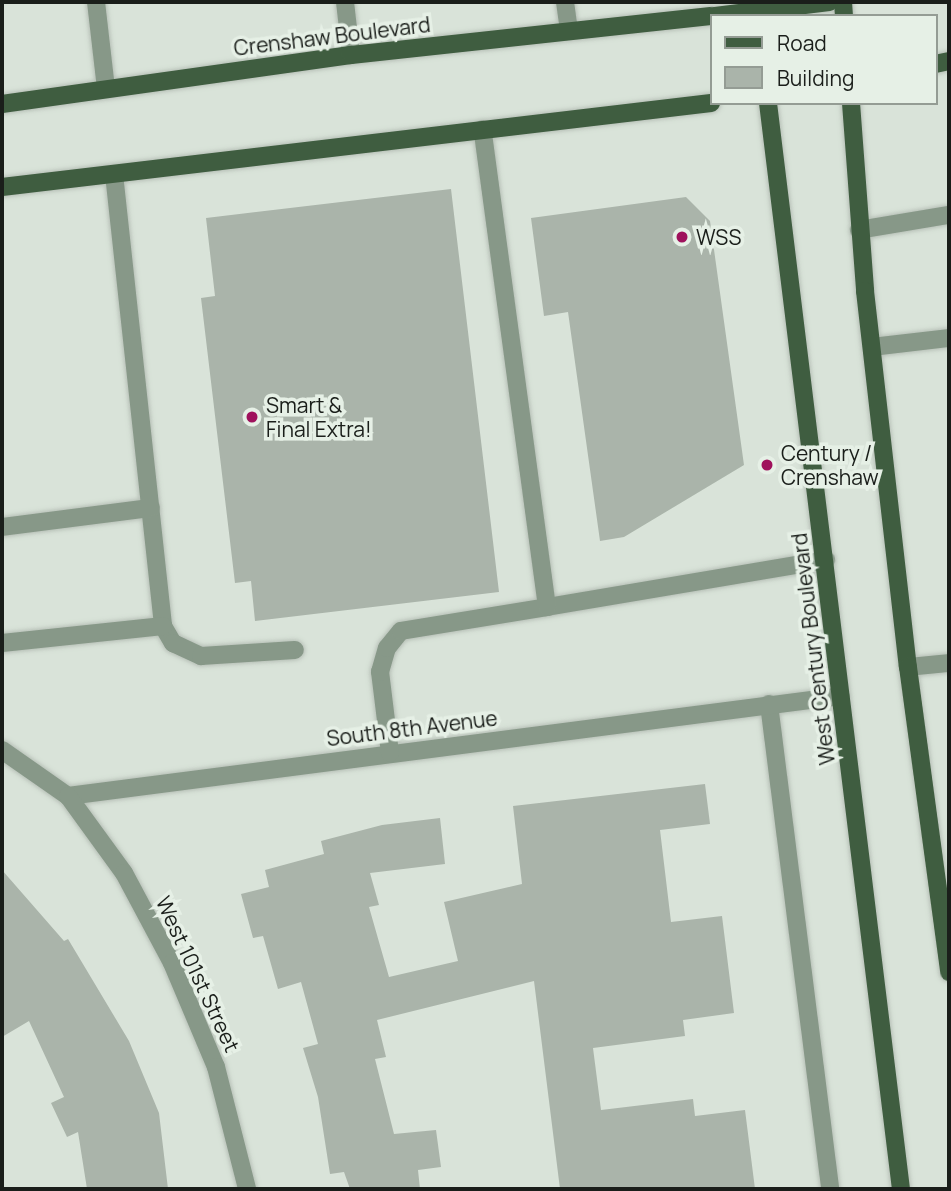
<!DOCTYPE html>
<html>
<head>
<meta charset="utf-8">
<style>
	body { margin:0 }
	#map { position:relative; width:951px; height:1191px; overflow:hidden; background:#d9e3d9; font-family:Manrope,sans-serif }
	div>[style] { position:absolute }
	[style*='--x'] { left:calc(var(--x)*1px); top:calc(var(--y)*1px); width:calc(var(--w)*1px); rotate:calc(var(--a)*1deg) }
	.building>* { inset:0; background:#aab4aa }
	.roads { filter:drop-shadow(0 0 2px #b7c0b7) drop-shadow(0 0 2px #b7c0b7) }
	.minor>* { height:18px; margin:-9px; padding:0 9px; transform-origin:9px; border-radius:9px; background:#879888 }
	.major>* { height:18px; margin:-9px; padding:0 9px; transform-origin:9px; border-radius:9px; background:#3f5d40 }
	.dots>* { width:19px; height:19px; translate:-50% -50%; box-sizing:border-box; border:4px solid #e6f0e6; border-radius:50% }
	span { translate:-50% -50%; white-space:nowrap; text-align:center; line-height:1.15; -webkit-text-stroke:7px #e6f0e6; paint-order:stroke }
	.street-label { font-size:21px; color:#1a1e1a }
	.poi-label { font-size:21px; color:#1a1e1a }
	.left { translate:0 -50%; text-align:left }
	.frame { position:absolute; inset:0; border:4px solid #1a1e1a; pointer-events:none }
	.legend { position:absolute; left:710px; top:14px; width:228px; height:91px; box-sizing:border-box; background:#e6f0e6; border:2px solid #949c94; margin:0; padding:9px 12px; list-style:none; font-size:21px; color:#1a1e1a }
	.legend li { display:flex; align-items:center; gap:14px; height:35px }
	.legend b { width:35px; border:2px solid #949c94 }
</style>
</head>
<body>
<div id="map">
	<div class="building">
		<i style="clip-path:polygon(451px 189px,499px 592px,255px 621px,251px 581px,235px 583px,201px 298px,215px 296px,206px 218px)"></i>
		<i style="clip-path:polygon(686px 197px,710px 221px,744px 465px,624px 537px,600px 541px,568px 312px,544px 316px,531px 218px)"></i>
		<i style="clip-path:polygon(705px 784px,710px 824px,660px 830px,671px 922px,722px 916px,734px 1013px,683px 1020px,685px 1036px,593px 1048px,601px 1110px,693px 1099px,695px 1116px,745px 1110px,755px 1189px,560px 1189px,534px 981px,377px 1020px,386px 1057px,375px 1059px,394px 1134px,436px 1130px,441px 1167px,418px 1170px,420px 1189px,350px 1189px,344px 1172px,330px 1174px,318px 1097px,303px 1048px,318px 1044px,301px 982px,278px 989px,263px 936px,253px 938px,241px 894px,269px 887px,265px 870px,324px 854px,321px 841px,382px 825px,440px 818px,445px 864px,370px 873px,379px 905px,369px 907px,389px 977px,458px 961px,444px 902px,522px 884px,513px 806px)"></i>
		<i style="clip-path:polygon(2px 870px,64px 941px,68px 939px,129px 1041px,159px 1113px,168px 1189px,87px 1189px,78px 1132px,67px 1137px,51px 1103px,64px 1097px,29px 1021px,2px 1037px)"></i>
	</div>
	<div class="roads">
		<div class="minor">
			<i style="--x:96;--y:2;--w:87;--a:83.4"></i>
			<i style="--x:345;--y:2;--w:53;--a:83.5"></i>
			<i style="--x:565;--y:2;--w:29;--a:82"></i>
			<i style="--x:114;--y:174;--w:455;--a:83.8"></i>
			<i style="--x:163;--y:626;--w:20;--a:60"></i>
			<i style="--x:173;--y:643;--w:31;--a:25"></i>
			<i style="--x:201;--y:656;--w:94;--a:-3.7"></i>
			<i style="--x:859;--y:230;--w:91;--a:-9.5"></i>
			<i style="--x:872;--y:347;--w:78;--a:-6.7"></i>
			<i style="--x:2;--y:527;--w:150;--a:-7.3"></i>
			<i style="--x:547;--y:607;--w:283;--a:-9.6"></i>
			<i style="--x:2;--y:643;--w:162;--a:-6"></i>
			<i style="--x:908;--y:667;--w:41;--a:-5.6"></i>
			<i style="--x:769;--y:704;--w:489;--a:82.8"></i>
			<i style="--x:2;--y:750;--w:80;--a:34.9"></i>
			<i style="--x:68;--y:796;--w:779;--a:-7.37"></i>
			<i style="--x:390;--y:753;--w:82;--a:-97"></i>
			<i style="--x:380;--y:672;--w:25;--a:-74"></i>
			<i style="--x:387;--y:648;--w:22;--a:-51"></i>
			<i style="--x:401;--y:631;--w:148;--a:-9.3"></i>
			<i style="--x:547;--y:607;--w:482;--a:-97.7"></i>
			<i style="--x:68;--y:796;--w:95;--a:54"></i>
			<i style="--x:124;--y:873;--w:102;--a:61.9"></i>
			<i style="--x:172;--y:963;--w:113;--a:67.1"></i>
			<i style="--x:216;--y:1067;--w:126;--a:75.7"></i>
		</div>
		<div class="major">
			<i style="--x:843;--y:2;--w:14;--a:86"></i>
			<i style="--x:715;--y:16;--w:115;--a:-7"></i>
			<i style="--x:935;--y:64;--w:14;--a:-12"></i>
			<i style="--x:768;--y:103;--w:1094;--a:83.02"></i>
			<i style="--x:851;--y:103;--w:189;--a:85.7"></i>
			<i style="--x:865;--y:291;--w:378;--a:83.5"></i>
			<i style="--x:908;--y:667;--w:308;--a:82.3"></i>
			<i style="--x:2;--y:104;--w:352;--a:-8"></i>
			<i style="--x:351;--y:55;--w:362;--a:-6.2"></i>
			<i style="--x:2;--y:187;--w:714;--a:-6.76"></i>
		</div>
	</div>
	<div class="dots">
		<i style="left:682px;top:237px;background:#9f115c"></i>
		<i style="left:252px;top:417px;background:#9f115c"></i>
		<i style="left:767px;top:465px;background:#9f115c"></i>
	</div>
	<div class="street-label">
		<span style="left:332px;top:36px;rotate:-7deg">Crenshaw Boulevard</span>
		<span style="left:813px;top:649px;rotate:-97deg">West Century Boulevard</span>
		<span style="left:412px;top:728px;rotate:-7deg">South 8th Avenue</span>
		<span style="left:198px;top:974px;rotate:65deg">West 101st Street</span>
	</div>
	<div class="poi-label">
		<span class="left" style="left:696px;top:237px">WSS</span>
		<span class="left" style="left:266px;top:417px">Smart &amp;<br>Final Extra!</span>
		<span class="left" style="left:781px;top:465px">Century /<br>Crenshaw</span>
	</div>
	<div class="frame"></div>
	<ul class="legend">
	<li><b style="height:9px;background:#3f5d40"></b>Road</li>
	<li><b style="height:19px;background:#aab4aa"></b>Building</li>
	</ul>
</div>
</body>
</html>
